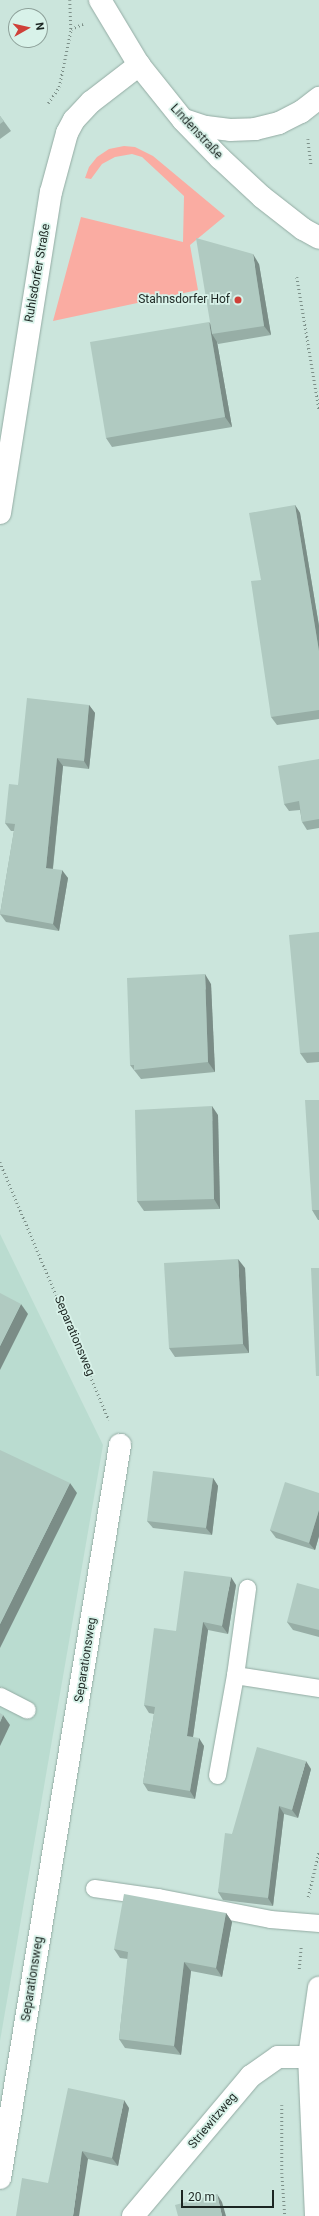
<!DOCTYPE html>
<html>
<head>
<meta charset="utf-8">
<style>
	body { margin:0 }
	#map { position:relative; width:319px; height:2216px; overflow:hidden; background:#cbe5dc; font-family:Roboto,sans-serif }
	div>[style] { position:absolute }
	[style*='--x'] { left:calc(var(--x)*1px); top:calc(var(--y)*1px); width:calc(var(--w)*1px); rotate:calc(var(--a)*1deg) }
	.built>* { inset:0; background:#badcd0 }
	.green>* { inset:0; background:#faaca2 }
	.path>* { height:2.5px; margin-top:-1.25px; transform-origin:0; background:repeating-linear-gradient(90deg,#7d9089 0 1px,transparent 0 4px) }
	.roads { filter:drop-shadow(0 0 1px #93aba3) drop-shadow(0 0 1px #93aba3) }
	.service>* { height:17px; margin:-8.5px; padding:0 8.5px; transform-origin:8.5px; border-radius:8.5px; background:#fff }
	.minor>* { height:22px; margin:-11px; padding:0 11px; transform-origin:11px; border-radius:11px; background:#fff }
	.tertiary>* { height:22px; margin:-11px; padding:0 11px; transform-origin:11px; border-radius:11px; background:#fff }
	.secondary>* { height:22px; margin:-11px; padding:0 11px; transform-origin:11px; border-radius:11px; background:#fff }
	.wall>* { inset:0; background:#97aea6 }
	.shaded-wall>* { inset:0; background:#7b8d87 }
	.building>* { inset:0; background:#b0cac1 }
	.dots>* { width:11px; height:11px; translate:-50% -50%; box-sizing:border-box; border:2px solid #d8f2e9; border-radius:50% }
	span { translate:-50% -50%; white-space:nowrap; text-align:center; line-height:1.15; -webkit-text-stroke:3.5px #d8f2e9; paint-order:stroke }
	.street-label { font-size:12px; color:#1c2622 }
	.poi-label { font-size:12px; color:#1c2622 }
	.right { translate:-100% -50%; text-align:right }
	.north { position:absolute; left:8px; top:8px; width:40px; height:40px; box-sizing:border-box; background:#d8f2e9; border:1px solid #8da099; border-radius:50%; rotate:82deg; font-size:11px; font-weight:700; line-height:16px; text-align:center; color:#1c2622 }
	.north::after { content:''; display:block; margin:auto; width:14px; height:18px; background:#cf4139; clip-path:polygon(50% 0,100% 100%,50% 72%,0 100%) }
	.scale { position:absolute; left:181px; top:2190px; width:93px; height:18px; box-sizing:border-box; border:2px solid #1c2622; border-top:0; padding-left:5px; font-size:12px; line-height:14px; white-space:nowrap; color:#1c2622; -webkit-text-stroke:3px #d8f2e9; paint-order:stroke }
</style>
</head>
<body>
<div id="map">
	<div class="built">
		<i style="clip-path:polygon(0 1234px,103px 1445px,0 2041px)"></i>
	</div>
	<div class="green">
		<i style="clip-path:polygon(124px 146px,135px 147px,153px 156px,225px 216px,190px 245px,198px 290px,53px 321px,81px 217px,183px 242px,184px 196px,142px 157px,132px 154px,115px 157px,102px 164px,91px 179px,85px 178px,89px 167px,97px 157px,109px 149px)"></i>
	</div>
	<div class="path">
		<i style="--x:70;--y:0;--w:29;--a:88"></i>
		<i style="--x:48;--y:103;--w:19;--a:-55"></i>
		<i style="--x:59;--y:87;--w:59;--a:-78.3"></i>
		<i style="--x:71;--y:29;--w:13;--a:-23"></i>
		<i style="--x:308;--y:139;--w:25;--a:83"></i>
		<i style="--x:297;--y:277;--w:134;--a:80.5"></i>
		<i style="--x:0;--y:1162;--w:280;--a:67.1"></i>
		<i style="--x:308;--y:1897;--w:47;--a:-76.6"></i>
		<i style="--x:299;--y:1969;--w:23;--a:-85"></i>
		<i style="--x:282;--y:2105;--w:68;--a:90"></i>
		<i style="--x:282;--y:2173;--w:43;--a:86"></i>
	</div>
	<div class="roads">
		<div class="service">
			<i style="--x:235;--y:1675;--w:85;--a:8.8"></i>
			<i style="--x:0;--y:1696;--w:30;--a:27"></i>
			<i style="--x:217;--y:1775;--w:102;--a:-79.8"></i>
			<i style="--x:235;--y:1675;--w:88;--a:-82.1"></i>
			<i style="--x:94;--y:1888;--w:65;--a:8"></i>
			<i style="--x:158;--y:1897;--w:114;--a:11.1"></i>
			<i style="--x:270;--y:1919;--w:49;--a:4.7"></i>
		</div>
		<div class="minor">
			<i style="--x:0;--y:2178;--w:743;--a:-80.7"></i>
			<i style="--x:133;--y:2216;--w:183;--a:-49.9"></i>
			<i style="--x:251;--y:2076;--w:33;--a:-35"></i>
			<i style="--x:278;--y:2057;--w:31;--a:0"></i>
		</div>
		<div class="tertiary">
			<i style="--x:100;--y:0;--w:76;--a:59"></i>
			<i style="--x:316;--y:2216;--w:159;--a:-92.5"></i>
			<i style="--x:309;--y:2057;--w:70;--a:-81.8"></i>
		</div>
		<div class="secondary">
			<i style="--x:184;--y:120;--w:23;--a:18"></i>
			<i style="--x:206;--y:127;--w:24;--a:7"></i>
			<i style="--x:230;--y:130;--w:25;--a:-2"></i>
			<i style="--x:255;--y:129;--w:25;--a:-14"></i>
			<i style="--x:279;--y:123;--w:25;--a:-27"></i>
			<i style="--x:301;--y:112;--w:23;--a:-38"></i>
			<i style="--x:0;--y:513;--w:325;--a:-81"></i>
			<i style="--x:51;--y:192;--w:61;--a:-74.8"></i>
			<i style="--x:67;--y:133;--w:15;--a:-62"></i>
			<i style="--x:74;--y:120;--w:25;--a:-47"></i>
			<i style="--x:91;--y:102;--w:61;--a:-37.6"></i>
			<i style="--x:139;--y:65;--w:70;--a:51.3"></i>
			<i style="--x:183;--y:120;--w:53;--a:45.8"></i>
			<i style="--x:220;--y:158;--w:57;--a:42.9"></i>
			<i style="--x:262;--y:197;--w:52;--a:38"></i>
			<i style="--x:303;--y:229;--w:18;--a:29"></i>
		</div>
	</div>
	<div class="wall">
		<i style="clip-path:polygon(0 116px,11px 131px,0 139px)"></i>
		<i style="clip-path:polygon(259px 264px,271px 335px,218px 344px,217px 342px,232px 427px,112px 447px,106px 438px,210px 324px)"></i>
		<i style="clip-path:polygon(295px 505px,300px 513px,319px 626px,319px 719px,277px 725px,271px 717px,261px 580px)"></i>
		<i style="clip-path:polygon(89px 705px,95px 713px,89px 769px,63px 766px,53px 869px,68px 878px,59px 931px,6px 922px,0 914px,14px 831px,11px 831px,5px 823px,18px 785px)"></i>
		<i style="clip-path:polygon(319px 759px,319px 828px,307px 830px,302px 822px,300px 810px,289px 811px,284px 804px)"></i>
		<i style="clip-path:polygon(319px 932px,319px 1062px,307px 1063px,300px 1053px)"></i>
		<i style="clip-path:polygon(211px 984px,215px 1072px,141px 1079px,130px 1065px)"></i>
		<i style="clip-path:polygon(319px 1100px,319px 1220px,318px 1220px,312px 1210px)"></i>
		<i style="clip-path:polygon(218px 1115px,220px 1209px,144px 1211px,137px 1201px)"></i>
		<i style="clip-path:polygon(245px 1268px,249px 1353px,175px 1357px,169px 1348px)"></i>
		<i style="clip-path:polygon(213px 1478px,218px 1486px,212px 1535px,153px 1528px,147px 1521px)"></i>
		<i style="clip-path:polygon(319px 1493px,319px 1536px,315px 1550px,276px 1538px,270px 1530px)"></i>
		<i style="clip-path:polygon(236px 1585px,228px 1634px,208px 1630px,193px 1737px,204px 1746px,195px 1799px,148px 1791px,143px 1783px,154px 1714px,149px 1713px,144px 1705px,176px 1631px)"></i>
		<i style="clip-path:polygon(319px 1589px,319px 1637px,293px 1630px,287px 1622px)"></i>
		<i style="clip-path:polygon(311px 1769px,298px 1818px,284px 1814px,273px 1906px,223px 1900px,218px 1892px,232px 1834px)"></i>
		<i style="clip-path:polygon(226px 1913px,232px 1922px,222px 1977px,191px 1971px,181px 2055px,125px 2048px,119px 2039px,128px 1959px,120px 1958px,114px 1949px)"></i>
		<i style="clip-path:polygon(129px 2108px,118px 2166px,88px 2159px,48px 2183px)"></i>
	</div>
	<div class="shaded-wall">
		<i style="clip-path:polygon(253px 254px,259px 264px,271px 335px,264px 326px)"></i>
		<i style="clip-path:polygon(209px 322px,216px 332px,212px 334px,217px 342px,232px 427px,225px 417px)"></i>
		<i style="clip-path:polygon(295px 505px,300px 513px,319px 626px,319px 651px)"></i>
		<i style="clip-path:polygon(89px 705px,95px 713px,89px 769px,84px 761px)"></i>
		<i style="clip-path:polygon(57px 758px,63px 766px,52px 876px,46px 868px)"></i>
		<i style="clip-path:polygon(62px 870px,68px 878px,59px 931px,53px 924px)"></i>
		<i style="clip-path:polygon(205px 974px,211px 984px,215px 1072px,208px 1062px)"></i>
		<i style="clip-path:polygon(212px 1106px,218px 1115px,220px 1209px,214px 1199px)"></i>
		<i style="clip-path:polygon(238px 1259px,245px 1268px,249px 1353px,243px 1344px)"></i>
		<i style="clip-path:polygon(21px 1304px,28px 1314px,0 1370px,0 1346px)"></i>
		<i style="clip-path:polygon(213px 1478px,218px 1486px,212px 1535px,206px 1528px)"></i>
		<i style="clip-path:polygon(70px 1483px,77px 1493px,0 1648px,0 1624px)"></i>
		<i style="clip-path:polygon(319px 1510px,319px 1536px,315px 1550px,309px 1543px)"></i>
		<i style="clip-path:polygon(231px 1577px,236px 1585px,228px 1634px,222px 1626px)"></i>
		<i style="clip-path:polygon(203px 1622px,208px 1630px,192px 1744px,187px 1736px)"></i>
		<i style="clip-path:polygon(3px 1715px,10px 1725px,0 1746px,0 1722px)"></i>
		<i style="clip-path:polygon(199px 1738px,204px 1746px,195px 1799px,190px 1791px)"></i>
		<i style="clip-path:polygon(306px 1761px,311px 1769px,298px 1818px,292px 1810px)"></i>
		<i style="clip-path:polygon(279px 1806px,284px 1814px,273px 1906px,268px 1898px)"></i>
		<i style="clip-path:polygon(226px 1913px,232px 1922px,222px 1977px,216px 1968px)"></i>
		<i style="clip-path:polygon(184px 1962px,191px 1971px,181px 2055px,174px 2046px)"></i>
		<i style="clip-path:polygon(124px 2100px,129px 2108px,118px 2166px,112px 2158px)"></i>
		<i style="clip-path:polygon(82px 2151px,88px 2159px,79px 2216px,73px 2216px)"></i>
		<i style="clip-path:polygon(217px 2194px,222px 2202px,226px 2216px,222px 2216px)"></i>
	</div>
	<div class="building">
		<i style="clip-path:polygon(0 116px,4px 121px,0 124px)"></i>
		<i style="clip-path:polygon(196px 238px,253px 254px,264px 326px,212px 334px)"></i>
		<i style="clip-path:polygon(209px 322px,225px 417px,106px 438px,90px 342px)"></i>
		<i style="clip-path:polygon(295px 505px,319px 651px,319px 710px,271px 717px,251px 581px,261px 580px,249px 513px)"></i>
		<i style="clip-path:polygon(27px 698px,89px 705px,84px 761px,57px 758px,46px 868px,62px 870px,53px 924px,0 914px,15px 824px,5px 823px,9px 784px,18px 785px)"></i>
		<i style="clip-path:polygon(319px 759px,319px 819px,302px 822px,299px 801px,284px 804px,278px 766px)"></i>
		<i style="clip-path:polygon(319px 932px,319px 1052px,300px 1053px,289px 935px)"></i>
		<i style="clip-path:polygon(205px 974px,208px 1062px,134px 1070px,134px 1065px,130px 1065px,127px 978px)"></i>
		<i style="clip-path:polygon(305px 1100px,319px 1100px,319px 1210px,312px 1210px)"></i>
		<i style="clip-path:polygon(212px 1106px,214px 1199px,137px 1201px,135px 1110px)"></i>
		<i style="clip-path:polygon(238px 1259px,243px 1344px,169px 1348px,164px 1263px)"></i>
		<i style="clip-path:polygon(311px 1268px,319px 1268px,319px 1376px,316px 1376px)"></i>
		<i style="clip-path:polygon(0 1293px,21px 1304px,0 1346px)"></i>
		<i style="clip-path:polygon(0 1450px,70px 1483px,0 1624px)"></i>
		<i style="clip-path:polygon(153px 1471px,213px 1478px,206px 1528px,147px 1521px)"></i>
		<i style="clip-path:polygon(285px 1482px,319px 1493px,319px 1510px,309px 1543px,270px 1530px)"></i>
		<i style="clip-path:polygon(184px 1571px,231px 1577px,222px 1626px,203px 1622px,187px 1736px,199px 1738px,190px 1791px,143px 1783px,155px 1707px,144px 1705px,154px 1628px,176px 1631px)"></i>
		<i style="clip-path:polygon(297px 1583px,319px 1589px,319px 1630px,287px 1622px)"></i>
		<i style="clip-path:polygon(0 1713px,3px 1715px,0 1722px)"></i>
		<i style="clip-path:polygon(257px 1747px,306px 1761px,292px 1810px,279px 1806px,268px 1898px,218px 1892px,225px 1833px,232px 1834px)"></i>
		<i style="clip-path:polygon(124px 1894px,226px 1913px,216px 1968px,184px 1962px,174px 2046px,119px 2039px,128px 1952px,114px 1949px)"></i>
		<i style="clip-path:polygon(68px 2088px,124px 2100px,112px 2158px,82px 2151px,73px 2216px,16px 2216px,22px 2178px,48px 2183px)"></i>
		<i style="clip-path:polygon(217px 2194px,222px 2216px,178px 2216px,175px 2205px)"></i>
	</div>
	<div class="dots">
		<i style="left:238px;top:300px;background:#cf4139"></i>
	</div>
	<div class="street-label">
		<span style="left:196px;top:132px;rotate:47deg">Lindenstraße</span>
		<span style="left:38px;top:273px;rotate:-80deg">Ruhlsdorfer Straße</span>
		<span style="left:74px;top:1336px;rotate:67deg">Separationsweg</span>
		<span style="left:86px;top:1660px;rotate:-81deg">Separationsweg</span>
		<span style="left:33px;top:1979px;rotate:-81deg">Separationsweg</span>
		<span style="left:213px;top:2121px;rotate:-50deg">Striewitzweg</span>
	</div>
	<div class="poi-label">
		<span class="right" style="left:230px;top:300px">Stahnsdorfer Hof</span>
	</div>
	<div class="north">N</div>
	<div class="scale">20 m</div>
</div>
</body>
</html>
